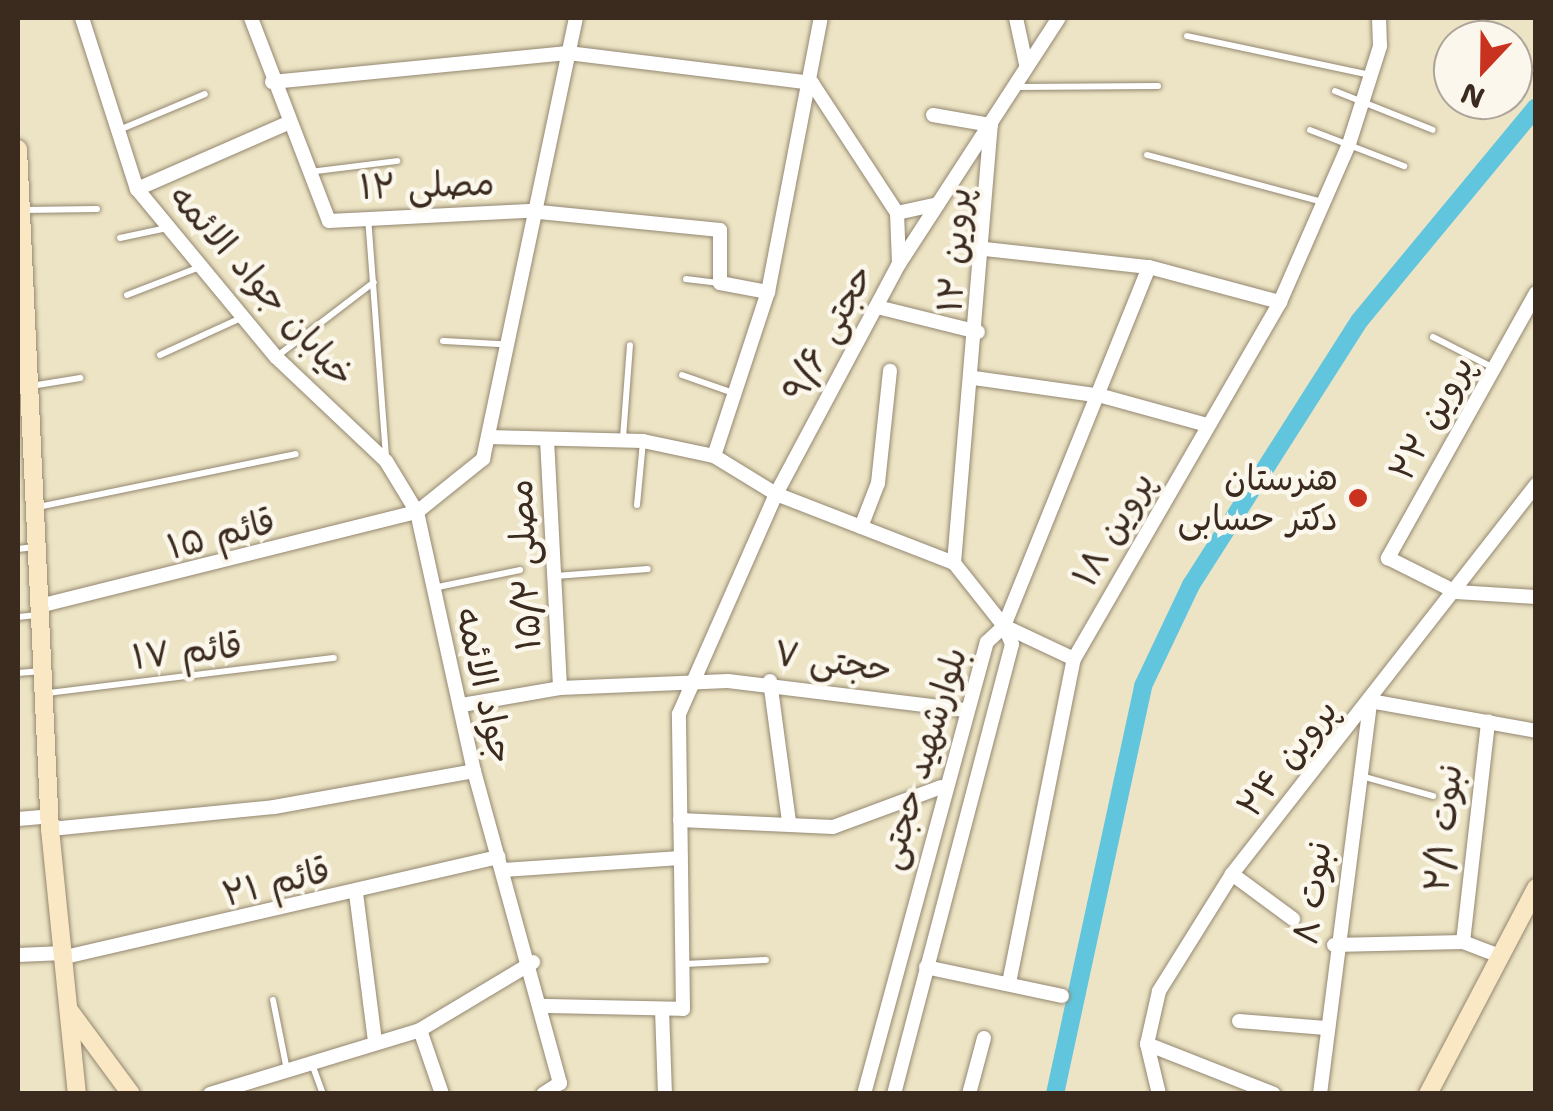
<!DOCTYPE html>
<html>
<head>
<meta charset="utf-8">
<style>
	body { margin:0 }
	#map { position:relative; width:1553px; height:1111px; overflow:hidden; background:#ece4c4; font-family:"Shantell Sans","Playpen Sans Arabic",sans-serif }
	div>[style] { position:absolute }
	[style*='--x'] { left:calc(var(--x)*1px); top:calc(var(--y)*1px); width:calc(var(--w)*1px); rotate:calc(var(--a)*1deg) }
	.canal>* { height:18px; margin:-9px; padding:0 9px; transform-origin:9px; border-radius:9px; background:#61c5de }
	.roads { filter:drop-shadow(0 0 2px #948771) drop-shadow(0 0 2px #948771) }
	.lane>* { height:6px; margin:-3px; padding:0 3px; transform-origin:3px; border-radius:3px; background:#fff }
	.street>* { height:14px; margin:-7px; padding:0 7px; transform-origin:7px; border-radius:7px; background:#fff }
	.secondary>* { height:18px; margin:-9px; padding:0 9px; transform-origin:9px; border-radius:9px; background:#fae7c3 }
	.dots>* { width:28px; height:28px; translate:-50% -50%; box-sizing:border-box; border:5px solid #fbf7ec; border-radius:50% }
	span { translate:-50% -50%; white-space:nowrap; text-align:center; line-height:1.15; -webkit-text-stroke:9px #fbf7ec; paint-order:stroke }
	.street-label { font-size:35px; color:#3b2a1e }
	.poi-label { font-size:35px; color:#3b2a1e }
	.right { translate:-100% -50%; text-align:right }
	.frame { position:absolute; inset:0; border:20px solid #3b2a1e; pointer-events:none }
	.north { position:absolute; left:1433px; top:20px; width:100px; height:100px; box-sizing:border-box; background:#fbf7ec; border:2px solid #aea59a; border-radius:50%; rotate:202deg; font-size:28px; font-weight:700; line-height:40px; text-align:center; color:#3b2a1e }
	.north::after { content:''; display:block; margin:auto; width:35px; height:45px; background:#c8321e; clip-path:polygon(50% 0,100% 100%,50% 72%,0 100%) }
</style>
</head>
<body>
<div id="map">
	<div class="canal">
		<i style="--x:1055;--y:1094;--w:417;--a:-77.8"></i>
		<i style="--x:1143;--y:686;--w:112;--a:-64.6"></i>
		<i style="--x:1191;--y:585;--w:314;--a:-57.5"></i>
		<i style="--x:1360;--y:320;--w:276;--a:-50.4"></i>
	</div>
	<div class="roads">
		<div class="lane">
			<i style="--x:1187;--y:36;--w:188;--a:12"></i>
			<i style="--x:1017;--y:87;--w:141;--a:-0.4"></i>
			<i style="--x:1335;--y:91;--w:105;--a:21.7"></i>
			<i style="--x:119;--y:130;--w:93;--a:-22.7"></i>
			<i style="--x:1310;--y:130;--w:101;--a:21"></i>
			<i style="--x:1147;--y:155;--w:182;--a:15"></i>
			<i style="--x:309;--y:172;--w:89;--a:-7.1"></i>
			<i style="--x:23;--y:210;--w:74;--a:-0.8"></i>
			<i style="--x:368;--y:217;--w:243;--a:85.7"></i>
			<i style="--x:120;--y:238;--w:48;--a:-12"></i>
			<i style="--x:686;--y:279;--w:34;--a:7"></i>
			<i style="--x:127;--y:295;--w:78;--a:-21"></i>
			<i style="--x:1433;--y:337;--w:66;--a:27"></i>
			<i style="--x:443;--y:341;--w:57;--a:3"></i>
			<i style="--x:160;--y:355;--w:89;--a:-24.6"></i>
			<i style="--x:276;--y:357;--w:123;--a:-37.4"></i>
			<i style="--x:682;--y:375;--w:54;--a:19.4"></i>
			<i style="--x:31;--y:386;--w:50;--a:-9.3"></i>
			<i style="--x:623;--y:438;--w:93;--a:-85.7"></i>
			<i style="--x:637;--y:505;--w:63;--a:-84.6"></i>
			<i style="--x:38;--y:507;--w:263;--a:-11.6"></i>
			<i style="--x:18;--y:549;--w:16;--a:-7"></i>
			<i style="--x:555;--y:576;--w:93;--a:-4.3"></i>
			<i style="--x:433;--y:588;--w:89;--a:-11.7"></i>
			<i style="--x:18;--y:617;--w:18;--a:-6"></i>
			<i style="--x:18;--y:673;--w:24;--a:-5"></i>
			<i style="--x:48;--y:693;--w:288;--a:-7"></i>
			<i style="--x:1361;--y:776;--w:75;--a:15.5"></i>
			<i style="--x:683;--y:964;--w:83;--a:-2.8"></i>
			<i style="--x:273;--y:1000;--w:71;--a:78.7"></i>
			<i style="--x:312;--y:1064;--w:32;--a:70"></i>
		</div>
		<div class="street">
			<i style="--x:82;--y:18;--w:180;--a:72.2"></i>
			<i style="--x:137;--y:189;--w:218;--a:50.4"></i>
			<i style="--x:276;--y:357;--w:151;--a:43.4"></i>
			<i style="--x:386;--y:461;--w:60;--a:58.7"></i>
			<i style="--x:417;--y:512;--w:265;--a:77.6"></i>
			<i style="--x:474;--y:771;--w:324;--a:74.6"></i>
			<i style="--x:560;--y:1083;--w:20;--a:147"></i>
			<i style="--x:251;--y:18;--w:217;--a:69"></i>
			<i style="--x:329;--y:221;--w:200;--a:-2.9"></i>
			<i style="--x:529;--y:211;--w:192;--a:5.7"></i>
			<i style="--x:720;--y:230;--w:53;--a:90"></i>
			<i style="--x:720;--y:283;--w:49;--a:10.6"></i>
			<i style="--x:1016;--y:18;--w:47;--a:77.7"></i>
			<i style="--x:272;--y:82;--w:297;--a:-5.6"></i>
			<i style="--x:568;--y:53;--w:246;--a:7"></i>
			<i style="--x:812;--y:83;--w:155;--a:56.8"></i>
			<i style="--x:933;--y:115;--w:59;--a:9.8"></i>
			<i style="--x:137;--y:189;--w:163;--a:-23.6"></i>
			<i style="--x:897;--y:213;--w:49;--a:87.7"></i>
			<i style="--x:897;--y:213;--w:42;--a:-12.4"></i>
			<i style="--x:985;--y:249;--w:165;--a:6.3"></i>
			<i style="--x:1149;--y:267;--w:136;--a:15"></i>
			<i style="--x:1536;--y:293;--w:304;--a:119.2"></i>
			<i style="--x:1388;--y:558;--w:76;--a:26.6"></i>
			<i style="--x:1456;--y:592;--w:80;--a:3.6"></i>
			<i style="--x:877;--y:307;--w:104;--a:13.9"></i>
			<i style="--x:974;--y:378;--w:129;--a:8"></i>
			<i style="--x:1102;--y:396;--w:109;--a:15.4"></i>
			<i style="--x:488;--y:437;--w:155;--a:1.5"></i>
			<i style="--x:643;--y:441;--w:73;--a:11.9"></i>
			<i style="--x:714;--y:456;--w:73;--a:31.5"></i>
			<i style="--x:776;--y:494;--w:191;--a:21.2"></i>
			<i style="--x:954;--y:563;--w:80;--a:51.6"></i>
			<i style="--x:1004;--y:626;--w:77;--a:25.2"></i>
			<i style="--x:547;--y:439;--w:249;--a:87"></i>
			<i style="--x:714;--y:456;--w:173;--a:-71.8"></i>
			<i style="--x:768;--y:292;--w:279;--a:-79.1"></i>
			<i style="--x:861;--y:527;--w:47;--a:-68.9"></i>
			<i style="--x:878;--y:483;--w:113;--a:-83.9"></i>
			<i style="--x:954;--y:563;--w:439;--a:-85.2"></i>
			<i style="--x:39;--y:606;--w:390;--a:-14"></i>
			<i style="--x:417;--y:512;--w:85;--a:-38.8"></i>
			<i style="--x:483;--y:459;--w:451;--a:-78.1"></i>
			<i style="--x:770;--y:681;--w:142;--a:82.3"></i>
			<i style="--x:462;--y:705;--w:99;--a:-9.8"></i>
			<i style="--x:560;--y:688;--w:168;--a:-2.4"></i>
			<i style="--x:728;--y:681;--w:239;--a:7"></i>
			<i style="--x:18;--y:819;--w:32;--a:-5"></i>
			<i style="--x:680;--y:820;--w:153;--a:2.6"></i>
			<i style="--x:833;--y:827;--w:115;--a:-20.3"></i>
			<i style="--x:50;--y:829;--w:225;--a:-5.6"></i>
			<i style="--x:274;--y:807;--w:203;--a:-10.2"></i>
			<i style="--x:503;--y:870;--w:178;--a:-3.9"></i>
			<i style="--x:1232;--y:874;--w:76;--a:36.4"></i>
			<i style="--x:356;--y:893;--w:149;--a:82.7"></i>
			<i style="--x:1463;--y:942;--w:222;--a:-83.5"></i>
			<i style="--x:1334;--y:945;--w:129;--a:-1.3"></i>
			<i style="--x:1463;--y:942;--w:40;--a:21"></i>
			<i style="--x:18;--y:955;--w:46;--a:-2.5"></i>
			<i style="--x:65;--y:957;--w:445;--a:-13"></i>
			<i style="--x:926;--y:967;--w:139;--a:12"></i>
			<i style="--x:1009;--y:983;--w:330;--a:-78.7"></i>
			<i style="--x:1074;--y:659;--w:412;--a:-60"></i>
			<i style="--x:1280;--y:302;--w:172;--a:-66.4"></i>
			<i style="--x:1349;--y:144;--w:103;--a:-72.4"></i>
			<i style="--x:1380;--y:46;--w:28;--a:-92"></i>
			<i style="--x:543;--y:1006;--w:140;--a:1.2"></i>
			<i style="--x:683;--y:1009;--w:295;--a:-90.8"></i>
			<i style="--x:679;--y:714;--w:240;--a:-66.2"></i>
			<i style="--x:776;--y:494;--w:261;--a:-61.9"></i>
			<i style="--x:899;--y:264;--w:293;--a:-57"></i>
			<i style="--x:662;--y:1009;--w:85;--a:88"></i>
			<i style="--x:1239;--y:1021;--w:87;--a:4.6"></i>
			<i style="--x:420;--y:1030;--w:68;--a:71"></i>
			<i style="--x:1147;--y:1044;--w:136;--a:21.5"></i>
			<i style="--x:210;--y:1094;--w:220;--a:-16.9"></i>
			<i style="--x:420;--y:1030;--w:132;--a:-31"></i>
			<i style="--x:864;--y:1094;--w:468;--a:-74.8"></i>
			<i style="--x:987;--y:642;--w:23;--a:-43"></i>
			<i style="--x:1004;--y:626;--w:387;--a:-68"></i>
			<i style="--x:894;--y:1094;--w:465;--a:-75.3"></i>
			<i style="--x:1012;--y:644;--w:20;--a:-114"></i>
			<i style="--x:969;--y:1094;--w:58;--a:-75"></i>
			<i style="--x:1159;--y:1094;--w:51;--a:-103.5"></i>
			<i style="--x:1147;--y:1044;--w:54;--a:-77.2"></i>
			<i style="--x:1159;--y:991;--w:138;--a:-58"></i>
			<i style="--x:1232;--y:874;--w:494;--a:-52"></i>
			<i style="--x:1320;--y:1094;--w:396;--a:-82.7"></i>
			<i style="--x:1370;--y:701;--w:169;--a:10.2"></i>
		</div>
		<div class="secondary">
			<i style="--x:18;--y:149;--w:681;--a:87.31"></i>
			<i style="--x:50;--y:829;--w:266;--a:84.2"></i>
			<i style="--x:69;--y:1010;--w:104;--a:53.6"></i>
			<i style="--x:1428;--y:1094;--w:233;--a:-62.3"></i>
		</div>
	</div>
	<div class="dots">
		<i style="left:1358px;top:498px;background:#c8321e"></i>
	</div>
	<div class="street-label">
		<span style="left:427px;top:185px;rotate:-2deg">مصلی ۱۲</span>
		<span style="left:954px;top:250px;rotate:-86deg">پروین ۱۲</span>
		<span style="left:262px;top:285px;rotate:48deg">خیابان جواد الائمه</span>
		<span style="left:828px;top:333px;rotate:-62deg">حجتی ۹/۶</span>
		<span style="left:1431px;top:418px;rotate:-61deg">پروین ۲۲</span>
		<span style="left:1113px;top:529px;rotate:-60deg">پروین ۱۸</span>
		<span style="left:221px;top:534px;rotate:-15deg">قائم ۱۵</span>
		<span style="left:524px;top:565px;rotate:-93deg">مصلی ۱۵/۲</span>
		<span style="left:187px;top:651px;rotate:-7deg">قائم ۱۷</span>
		<span style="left:833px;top:661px;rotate:8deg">حجتی ۷</span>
		<span style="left:485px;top:685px;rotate:77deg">جواد الائمه</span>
		<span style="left:922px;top:758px;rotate:-73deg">بلوارشهید حجتی</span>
		<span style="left:1287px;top:758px;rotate:-52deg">پروین ۲۴</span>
		<span style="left:1443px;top:828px;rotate:-84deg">نبوت ۲/۱</span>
		<span style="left:276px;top:882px;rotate:-14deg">قائم ۲۱</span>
		<span style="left:1312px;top:893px;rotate:-82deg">نبوت ۸</span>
	</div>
	<div class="poi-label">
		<span class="right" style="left:1338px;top:498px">هنرستان<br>دکتر حسابی</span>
	</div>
	<div class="frame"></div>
	<div class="north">N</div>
</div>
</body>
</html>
